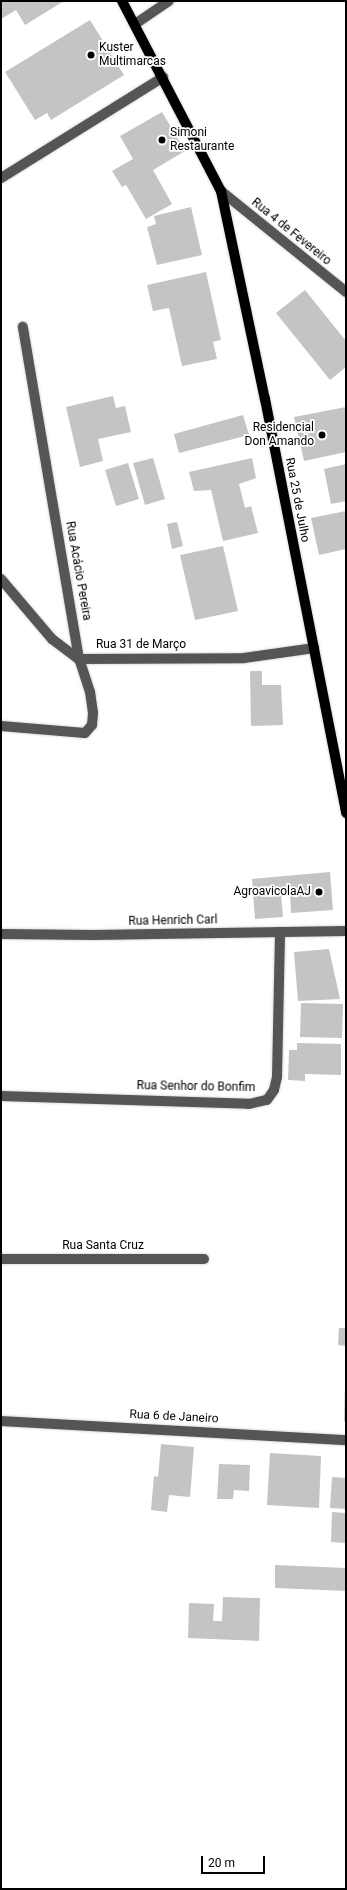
<!DOCTYPE html>
<html>
<head>
<meta charset="utf-8">
<style>
	body { margin:0 }
	#map { position:relative; width:347px; height:1890px; overflow:hidden; background:#fff; font-family:Roboto,sans-serif }
	div>[style] { position:absolute }
	[style*='--x'] { left:calc(var(--x)*1px); top:calc(var(--y)*1px); width:calc(var(--w)*1px); rotate:calc(var(--a)*1deg) }
	.building>* { inset:0; background:#c4c4c4 }
	.roads { filter:drop-shadow(0 0 1px #dbdbdb) drop-shadow(0 0 1px #dbdbdb) }
	.minor>* { height:10px; margin:-5px; padding:0 5px; transform-origin:5px; border-radius:5px; background:#555 }
	.major>* { height:10px; margin:-5px; padding:0 5px; transform-origin:5px; border-radius:5px; background:#000 }
	.dots>* { width:11px; height:11px; translate:-50% -50%; box-sizing:border-box; border:2px solid #fff; border-radius:50% }
	span { translate:-50% -50%; white-space:nowrap; text-align:center; line-height:1.15; -webkit-text-stroke:3.5px #fff; paint-order:stroke }
	.poi-label { font-size:12px; color:#000 }
	.left { translate:0 -50%; text-align:left }
	.right { translate:-100% -50%; text-align:right }
	.street-label { font-size:12px; color:#000 }
	.frame { position:absolute; inset:0; border:2px solid #000; pointer-events:none }
	.scale { position:absolute; left:201px; top:1856px; width:64px; height:18px; box-sizing:border-box; border:2px solid #000; border-top:0; padding-left:5px; font-size:12px; line-height:14px; white-space:nowrap; color:#000; -webkit-text-stroke:3px #fff; paint-order:stroke }
</style>
</head>
<body>
<div id="map">
	<div class="building">
		<i style="clip-path:polygon(1px 1px,64px 1px,25px 25px,16px 10px,1px 19px)"></i>
		<i style="clip-path:polygon(90px 20px,124px 75px,51px 120px,47px 113px,35px 120px,5px 72px)"></i>
		<i style="clip-path:polygon(162px 112px,185px 151px,153px 170px,172px 204px,146px 219px,126px 185px,122px 187px,112px 171px,133px 159px,120px 136px)"></i>
		<i style="clip-path:polygon(191px 207px,202px 255px,157px 265px,147px 227px,156px 224px,154px 216px)"></i>
		<i style="clip-path:polygon(206px 272px,221px 340px,213px 342px,217px 359px,182px 366px,169px 308px,153px 311px,147px 285px)"></i>
		<i style="clip-path:polygon(305px 290px,346px 341px,346px 367px,330px 380px,276px 313px)"></i>
		<i style="clip-path:polygon(113px 396px,116px 408px,125px 406px,131px 432px,98px 439px,103px 461px,80px 467px,66px 407px)"></i>
		<i style="clip-path:polygon(346px 407px,346px 452px,304px 461px,294px 417px)"></i>
		<i style="clip-path:polygon(243px 415px,249px 435px,179px 453px,174px 434px)"></i>
		<i style="clip-path:polygon(153px 458px,165px 499px,145px 505px,133px 463px)"></i>
		<i style="clip-path:polygon(252px 458px,256px 478px,239px 484px,245px 508px,251px 506px,258px 533px,223px 541px,211px 490px,194px 491px,189px 472px)"></i>
		<i style="clip-path:polygon(128px 463px,139px 499px,116px 506px,105px 470px)"></i>
		<i style="clip-path:polygon(346px 464px,346px 501px,331px 504px,324px 469px)"></i>
		<i style="clip-path:polygon(346px 511px,346px 549px,319px 555px,311px 518px)"></i>
		<i style="clip-path:polygon(177px 522px,183px 546px,172px 549px,167px 524px)"></i>
		<i style="clip-path:polygon(223px 546px,238px 611px,195px 620px,180px 555px)"></i>
		<i style="clip-path:polygon(250px 671px,262px 671px,262px 685px,281px 685px,283px 725px,251px 726px)"></i>
		<i style="clip-path:polygon(330px 872px,333px 910px,291px 913px,290px 893px,281px 894px,283px 917px,255px 919px,252px 879px)"></i>
		<i style="clip-path:polygon(329px 949px,340px 999px,298px 1001px,294px 952px)"></i>
		<i style="clip-path:polygon(301px 1003px,343px 1004px,342px 1038px,300px 1037px)"></i>
		<i style="clip-path:polygon(297px 1043px,341px 1044px,341px 1075px,305px 1074px,305px 1081px,288px 1080px,289px 1050px,297px 1050px)"></i>
		<i style="clip-path:polygon(339px 1328px,346px 1328px,346px 1346px,338px 1345px)"></i>
		<i style="clip-path:polygon(345px 1385px,346px 1385px,346px 1421px,344px 1421px)"></i>
		<i style="clip-path:polygon(161px 1444px,194px 1447px,190px 1497px,169px 1495px,167px 1512px,151px 1510px,154px 1476px,158px 1477px)"></i>
		<i style="clip-path:polygon(270px 1453px,321px 1456px,319px 1508px,267px 1505px)"></i>
		<i style="clip-path:polygon(219px 1464px,250px 1465px,249px 1491px,234px 1490px,233px 1499px,217px 1499px)"></i>
		<i style="clip-path:polygon(332px 1477px,346px 1478px,346px 1509px,330px 1508px)"></i>
		<i style="clip-path:polygon(332px 1512px,346px 1513px,346px 1543px,331px 1542px)"></i>
		<i style="clip-path:polygon(275px 1565px,346px 1568px,346px 1591px,275px 1588px)"></i>
		<i style="clip-path:polygon(223px 1597px,260px 1598px,259px 1641px,188px 1638px,189px 1603px,214px 1604px,213px 1621px,222px 1621px)"></i>
	</div>
	<div class="roads">
		<div class="minor">
			<i style="--x:135;--y:24;--w:41;--a:-34.1"></i>
			<i style="--x:1;--y:178;--w:191;--a:-31.9"></i>
			<i style="--x:221;--y:191;--w:161;--a:38.9"></i>
			<i style="--x:1;--y:579;--w:79;--a:49.6"></i>
			<i style="--x:52;--y:639;--w:34;--a:37"></i>
			<i style="--x:79;--y:659;--w:165;--a:-0.3"></i>
			<i style="--x:244;--y:658;--w:71;--a:-8.1"></i>
			<i style="--x:1;--y:726;--w:84;--a:4.8"></i>
			<i style="--x:85;--y:733;--w:11;--a:-49"></i>
			<i style="--x:92;--y:725;--w:12;--a:-85"></i>
			<i style="--x:93;--y:713;--w:21;--a:-98"></i>
			<i style="--x:90;--y:692;--w:35;--a:-108"></i>
			<i style="--x:79;--y:659;--w:337;--a:-99.6"></i>
			<i style="--x:1;--y:934;--w:92;--a:0.6"></i>
			<i style="--x:93;--y:935;--w:253;--a:-0.9"></i>
			<i style="--x:1;--y:1096;--w:248;--a:1.8"></i>
			<i style="--x:249;--y:1104;--w:18;--a:-13"></i>
			<i style="--x:267;--y:1100;--w:12;--a:-55"></i>
			<i style="--x:274;--y:1090;--w:13;--a:-77"></i>
			<i style="--x:277;--y:1077;--w:145;--a:-88.8"></i>
			<i style="--x:1;--y:1259;--w:203;--a:0"></i>
			<i style="--x:1;--y:1421;--w:346;--a:3.2"></i>
		</div>
		<div class="major">
			<i style="--x:122;--y:1;--w:214;--a:62.5"></i>
			<i style="--x:221;--y:191;--w:213;--a:78.1"></i>
			<i style="--x:265;--y:399;--w:422;--a:78.9"></i>
		</div>
	</div>
	<div class="dots">
		<i style="left:91px;top:55px;background:#000"></i>
		<i style="left:162px;top:140px;background:#000"></i>
		<i style="left:322px;top:435px;background:#000"></i>
		<i style="left:319px;top:892px;background:#000"></i>
	</div>
	<div class="poi-label">
		<span class="left" style="left:99px;top:55px">Kuster<br>Multimarcas</span>
		<span class="left" style="left:170px;top:140px">Simoni<br>Restaurante</span>
		<span class="right" style="left:314px;top:435px">Residencial<br>Don Amando</span>
		<span class="right" style="left:311px;top:892px">AgroavicolaAJ</span>
	</div>
	<div class="street-label">
		<span style="left:291px;top:232px;rotate:39deg">Rua 4 de Fevereiro</span>
		<span style="left:297px;top:500px;rotate:79deg">Rua 25 de Julho</span>
		<span style="left:78px;top:571px;rotate:80deg">Rua Acácio Pereira</span>
		<span style="left:141px;top:645px">Rua 31 de Março</span>
		<span style="left:173px;top:921px;rotate:-1deg">Rua Henrich Carl</span>
		<span style="left:196px;top:1087px;rotate:1deg">Rua Senhor do Bonfim</span>
		<span style="left:103px;top:1246px">Rua Santa Cruz</span>
		<span style="left:174px;top:1417px;rotate:3deg">Rua 6 de Janeiro</span>
	</div>
	<div class="frame"></div>
	<div class="scale">20 m</div>
</div>
</body>
</html>
